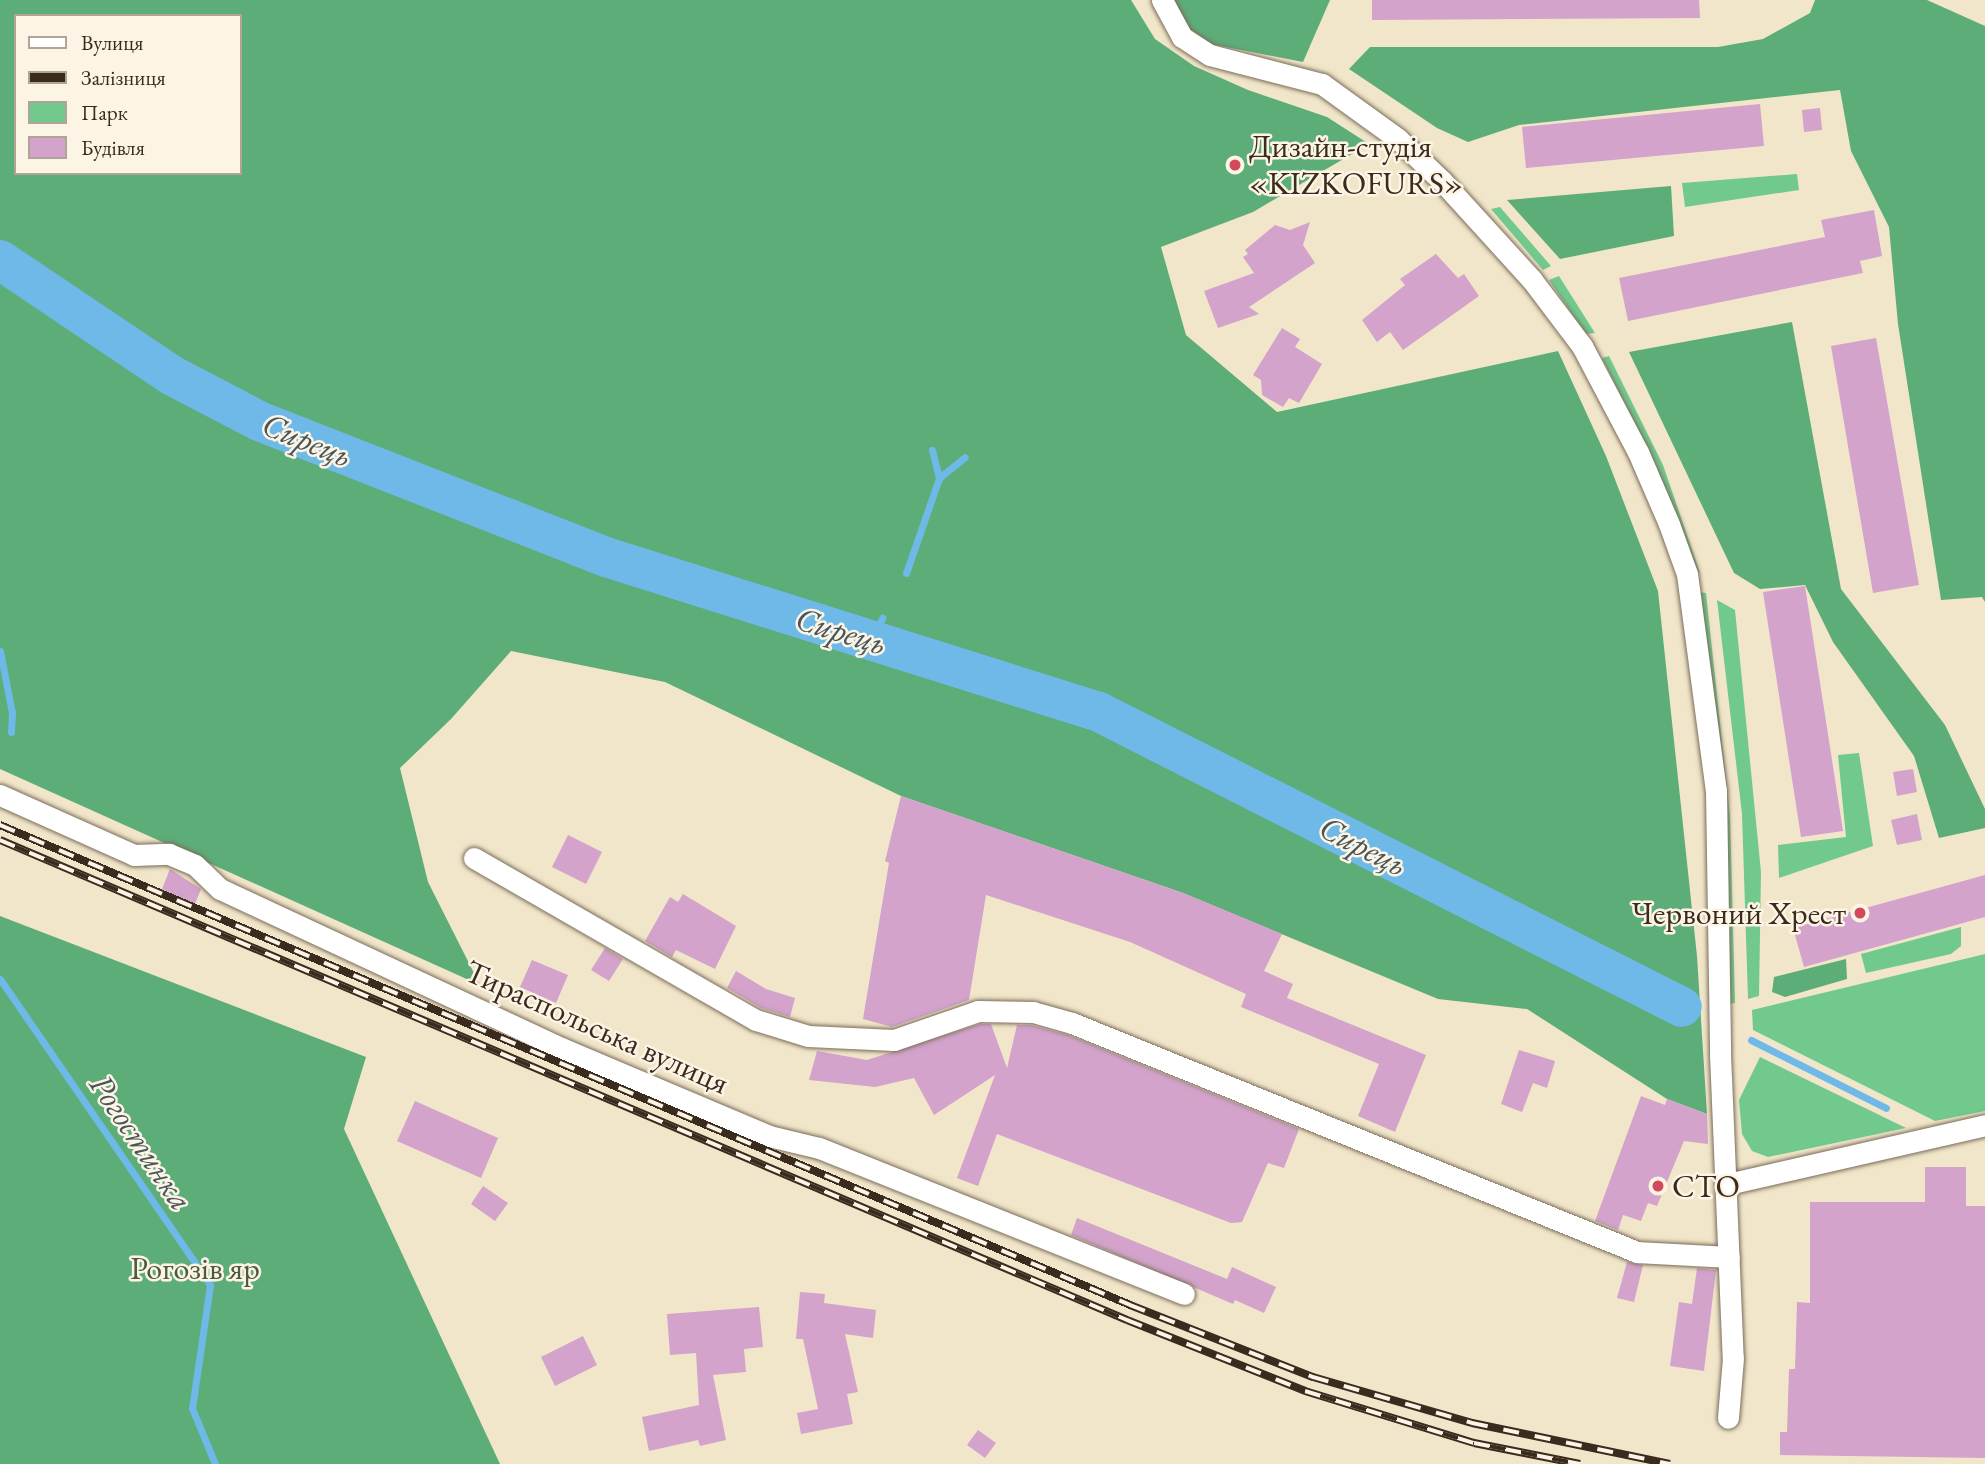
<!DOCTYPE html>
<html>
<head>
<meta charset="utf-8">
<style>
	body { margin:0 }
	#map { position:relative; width:1985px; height:1464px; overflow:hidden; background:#f1e6c9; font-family:"EB Garamond",serif }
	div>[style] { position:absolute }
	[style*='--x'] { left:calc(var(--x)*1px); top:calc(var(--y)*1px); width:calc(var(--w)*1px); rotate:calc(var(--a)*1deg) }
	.green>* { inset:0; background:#72c98e }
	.forest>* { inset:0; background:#5dad79 }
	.stream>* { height:7px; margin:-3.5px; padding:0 3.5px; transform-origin:3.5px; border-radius:3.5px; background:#6eb9e7 }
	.river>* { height:40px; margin:-20px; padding:0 20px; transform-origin:20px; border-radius:20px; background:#6eb9e7 }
	.building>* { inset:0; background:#d3a3cb }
	.roads { filter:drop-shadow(0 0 2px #7b6c5a) drop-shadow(0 0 2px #7b6c5a) }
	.street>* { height:21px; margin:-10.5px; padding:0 10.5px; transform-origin:10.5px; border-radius:10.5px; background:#fff }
	.rail>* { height:8px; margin-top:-4px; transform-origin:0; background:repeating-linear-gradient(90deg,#fcf5e5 0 16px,#3b2a1e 0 32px); box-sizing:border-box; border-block:2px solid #3b2a1e }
	.dots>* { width:19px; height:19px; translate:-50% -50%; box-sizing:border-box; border:4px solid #fcf5e5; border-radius:50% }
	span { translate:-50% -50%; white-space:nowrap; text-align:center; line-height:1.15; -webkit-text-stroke:5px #fcf5e5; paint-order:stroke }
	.poi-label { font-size:32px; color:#3b2a1e }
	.left { translate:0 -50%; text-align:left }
	.right { translate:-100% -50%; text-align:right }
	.street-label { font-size:32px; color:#3b2a1e }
	.park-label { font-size:32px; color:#4c5a40 }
	.water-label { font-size:33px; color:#4a555a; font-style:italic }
	.legend { position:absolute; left:14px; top:14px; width:228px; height:161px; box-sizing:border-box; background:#fcf5e5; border:2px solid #afa495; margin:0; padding:9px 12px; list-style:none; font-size:21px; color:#3b2a1e }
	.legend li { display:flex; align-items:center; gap:14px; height:35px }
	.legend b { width:35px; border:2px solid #afa495 }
</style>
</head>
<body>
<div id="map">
	<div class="green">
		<i style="clip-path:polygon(1797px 174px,1799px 190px,1685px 207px,1682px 183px)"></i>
		<i style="clip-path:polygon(1500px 207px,1551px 266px,1543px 270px,1491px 209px)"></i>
		<i style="clip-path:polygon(1559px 276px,1595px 333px,1586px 334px,1549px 280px)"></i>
		<i style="clip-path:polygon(1609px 356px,1663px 465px,1700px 573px,1694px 570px,1656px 466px,1602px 358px)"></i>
		<i style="clip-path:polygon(1699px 592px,1706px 593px,1730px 816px,1735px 1003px,1729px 1004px)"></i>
		<i style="clip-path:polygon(1717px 600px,1735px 610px,1761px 872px,1759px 996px,1748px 999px,1742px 814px)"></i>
		<i style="clip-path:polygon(1859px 753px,1873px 846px,1779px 878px,1778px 845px,1846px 837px,1838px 755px)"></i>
		<i style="clip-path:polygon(1961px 927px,1961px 946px,1951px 954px,1866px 973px,1861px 954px)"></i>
		<i style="clip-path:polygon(1985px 954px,1985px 1111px,1935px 1121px,1753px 1030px,1752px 1010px)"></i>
		<i style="clip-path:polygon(1760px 1057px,1900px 1125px,1906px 1128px,1768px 1157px,1752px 1151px,1742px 1134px,1739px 1100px)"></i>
	</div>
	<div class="forest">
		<i style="clip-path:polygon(evenodd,0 0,1131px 0,1155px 39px,1194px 66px,1248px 90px,1327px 117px,1369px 144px,1253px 212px,1161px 247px,1186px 335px,1277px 412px,1558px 351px,1606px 456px,1658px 591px,1697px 956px,1707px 1114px,1667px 1099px,1527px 1009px,1438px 999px,1183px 893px,901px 796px,665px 682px,511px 651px,451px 719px,400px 768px,428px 882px,480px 985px,0 769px,0 0,16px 16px,240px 16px,240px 173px,16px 173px,16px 16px)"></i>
		<i style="clip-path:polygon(1170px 0,1330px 0,1303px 62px,1205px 43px,1187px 27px)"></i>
		<i style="clip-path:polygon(1815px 0,1927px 0,1985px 26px,1985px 602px,1982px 597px,1941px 600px,1898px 324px,1889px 227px,1851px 151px,1840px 90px,1519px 125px,1468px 142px,1437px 128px,1349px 69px,1370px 47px,1718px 47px,1763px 39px,1810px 13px)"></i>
		<i style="clip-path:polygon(1671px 186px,1674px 236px,1560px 259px,1507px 200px)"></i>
		<i style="clip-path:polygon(1792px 322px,1841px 589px,1945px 725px,1985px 809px,1985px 828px,1939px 838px,1914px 756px,1833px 642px,1805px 585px,1760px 589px,1734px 573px,1629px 352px)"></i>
		<i style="clip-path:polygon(0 916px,366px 1057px,344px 1129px,500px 1464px,0 1464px)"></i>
		<i style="clip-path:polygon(1846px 959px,1847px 979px,1785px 997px,1772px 992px,1774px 977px)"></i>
	</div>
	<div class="stream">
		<i style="--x:939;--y:478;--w:33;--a:-39"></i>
		<i style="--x:906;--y:573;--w:101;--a:-70.8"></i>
		<i style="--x:939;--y:478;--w:29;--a:-104"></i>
		<i style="--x:871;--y:640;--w:25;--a:-63"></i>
		<i style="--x:0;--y:651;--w:63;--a:79"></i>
		<i style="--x:12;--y:713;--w:19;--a:93"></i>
		<i style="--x:0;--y:979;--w:371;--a:55.5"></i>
		<i style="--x:210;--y:1285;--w:124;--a:98.3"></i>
		<i style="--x:192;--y:1408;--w:61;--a:67.7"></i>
		<i style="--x:1751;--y:1040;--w:151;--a:26.7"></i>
	</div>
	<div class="river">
		<i style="--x:0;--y:260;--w:206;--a:33.9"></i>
		<i style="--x:171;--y:375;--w:99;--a:27.6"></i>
		<i style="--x:259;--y:421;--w:373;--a:21.4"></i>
		<i style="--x:606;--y:557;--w:517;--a:17.45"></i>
		<i style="--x:1099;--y:712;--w:653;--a:26.84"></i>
	</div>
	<div class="building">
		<i style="clip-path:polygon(1372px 0,1699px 0,1700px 18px,1372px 20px)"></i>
		<i style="clip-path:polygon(1760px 104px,1764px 146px,1526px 168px,1522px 127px)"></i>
		<i style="clip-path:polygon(1820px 108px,1822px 130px,1804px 132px,1802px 110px)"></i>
		<i style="clip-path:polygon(1874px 210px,1882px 256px,1860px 261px,1863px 273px,1628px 321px,1619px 278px,1825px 237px,1821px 220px)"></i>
		<i style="clip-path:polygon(1310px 222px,1303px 245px,1315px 263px,1249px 307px,1259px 314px,1218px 328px,1204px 291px,1254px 273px,1243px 257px,1248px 254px,1245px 250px,1275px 225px,1290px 230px)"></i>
		<i style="clip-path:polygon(1436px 254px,1458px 278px,1464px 274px,1479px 296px,1403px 350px,1390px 332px,1377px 342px,1362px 320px,1405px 285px,1400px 279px)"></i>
		<i style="clip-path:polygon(1282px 328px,1300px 339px,1295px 347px,1322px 364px,1299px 403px,1289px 398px,1283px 407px,1262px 395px,1261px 380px,1253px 375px)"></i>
		<i style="clip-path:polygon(1876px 338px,1919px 585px,1873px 593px,1831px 346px)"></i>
		<i style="clip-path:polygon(1805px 586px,1843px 831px,1801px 837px,1763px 592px)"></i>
		<i style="clip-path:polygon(1913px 769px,1917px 792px,1897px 796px,1893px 772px)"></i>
		<i style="clip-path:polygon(901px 796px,1183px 893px,1282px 934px,1264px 971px,1293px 984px,1287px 998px,1426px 1055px,1395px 1132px,1358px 1116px,1379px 1064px,1241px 1007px,1246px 994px,1130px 942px,986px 895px,969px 1000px,892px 1027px,863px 1019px,889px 863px,885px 861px)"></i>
		<i style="clip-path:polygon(1917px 814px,1922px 840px,1897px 845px,1891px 820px)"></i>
		<i style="clip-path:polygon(568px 835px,602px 852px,586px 884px,552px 867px)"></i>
		<i style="clip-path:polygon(170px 869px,201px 889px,195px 904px,162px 889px)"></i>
		<i style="clip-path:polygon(1985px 875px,1985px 917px,1804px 967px,1793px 928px)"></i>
		<i style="clip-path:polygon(683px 894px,736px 926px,715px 969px,676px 950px,672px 957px,645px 941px,670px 897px,678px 902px)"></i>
		<i style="clip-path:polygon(605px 948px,623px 959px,609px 981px,591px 970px)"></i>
		<i style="clip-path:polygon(532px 960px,568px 975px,556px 1003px,520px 987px)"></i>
		<i style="clip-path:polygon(736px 971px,766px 989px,795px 998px,790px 1017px,761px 1008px,727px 988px)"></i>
		<i style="clip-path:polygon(980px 1024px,991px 1024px,1007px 1068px,1017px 1025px,1031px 1025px,1068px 1035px,1299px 1129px,1284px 1168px,1268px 1163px,1242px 1222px,1231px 1223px,997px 1134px,978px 1186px,957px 1178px,995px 1075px,934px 1115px,914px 1078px,875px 1087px,809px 1080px,817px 1051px,867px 1060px)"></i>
		<i style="clip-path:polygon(1519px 1050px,1555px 1061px,1547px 1088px,1533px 1083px,1522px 1112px,1501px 1104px)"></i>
		<i style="clip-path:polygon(1641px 1096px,1665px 1105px,1667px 1099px,1707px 1114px,1708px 1144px,1684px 1141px,1657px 1206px,1648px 1203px,1641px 1221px,1623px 1215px,1618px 1230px,1595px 1221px)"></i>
		<i style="clip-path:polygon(415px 1101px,498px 1138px,481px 1178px,397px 1141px)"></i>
		<i style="clip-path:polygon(1925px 1167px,1966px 1167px,1966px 1206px,1985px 1206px,1985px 1458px,1780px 1455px,1780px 1432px,1787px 1432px,1789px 1369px,1795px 1369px,1797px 1302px,1810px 1303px,1810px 1202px,1925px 1202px)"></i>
		<i style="clip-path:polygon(483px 1186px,508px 1203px,495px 1221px,471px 1204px)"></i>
		<i style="clip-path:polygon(1077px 1218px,1227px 1279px,1232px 1267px,1276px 1287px,1264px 1313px,1235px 1300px,1233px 1304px,1071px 1235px)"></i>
		<i style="clip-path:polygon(1627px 1262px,1643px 1265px,1634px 1302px,1617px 1298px)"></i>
		<i style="clip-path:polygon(1697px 1268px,1716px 1270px,1704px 1371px,1670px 1366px,1679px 1302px,1692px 1304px)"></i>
		<i style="clip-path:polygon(800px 1292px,825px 1294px,824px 1303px,876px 1310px,873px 1338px,845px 1334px,858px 1392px,847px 1394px,853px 1424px,801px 1434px,797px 1413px,818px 1409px,803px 1339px,796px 1339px)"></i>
		<i style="clip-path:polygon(759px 1307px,763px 1347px,744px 1349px,746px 1372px,713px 1375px,726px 1440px,700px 1446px,698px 1440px,649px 1451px,642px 1417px,699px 1405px,696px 1353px,670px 1355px,667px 1314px)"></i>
		<i style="clip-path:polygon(583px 1336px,597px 1365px,555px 1386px,541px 1357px)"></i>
		<i style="clip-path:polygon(978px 1430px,996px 1443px,985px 1458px,967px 1445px)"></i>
	</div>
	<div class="roads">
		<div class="street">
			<i style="--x:1162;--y:0;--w:42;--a:61.6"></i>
			<i style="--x:1182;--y:37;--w:33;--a:33"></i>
			<i style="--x:1210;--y:55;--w:116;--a:14.5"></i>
			<i style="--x:1322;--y:84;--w:94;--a:35.9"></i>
			<i style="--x:1398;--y:139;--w:61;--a:43.7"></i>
			<i style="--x:1442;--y:181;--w:134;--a:47.7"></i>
			<i style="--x:1532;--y:280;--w:83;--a:52.9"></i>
			<i style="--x:1582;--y:346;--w:120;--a:62.2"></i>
			<i style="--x:1638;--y:452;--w:78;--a:66.7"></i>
			<i style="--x:1669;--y:524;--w:53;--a:70.2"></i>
			<i style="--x:1687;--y:574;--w:218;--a:82.4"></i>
			<i style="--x:1716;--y:790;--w:264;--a:89.1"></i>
			<i style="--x:1720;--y:1054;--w:304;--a:87.6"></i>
			<i style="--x:1733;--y:1358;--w:60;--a:94.8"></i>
			<i style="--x:0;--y:795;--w:147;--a:24.1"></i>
			<i style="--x:134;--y:855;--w:35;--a:-2"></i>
			<i style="--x:169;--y:854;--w:28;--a:23"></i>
			<i style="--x:195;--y:865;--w:35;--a:44"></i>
			<i style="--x:220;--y:889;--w:376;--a:25"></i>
			<i style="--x:561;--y:1048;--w:226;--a:22.9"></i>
			<i style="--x:769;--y:1136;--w:51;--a:13.5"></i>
			<i style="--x:819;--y:1148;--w:393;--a:21.8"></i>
			<i style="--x:474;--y:858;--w:325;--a:29.9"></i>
			<i style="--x:756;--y:1020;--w:54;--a:17.1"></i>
			<i style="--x:808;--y:1036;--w:86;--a:2.7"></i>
			<i style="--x:894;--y:1040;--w:89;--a:-19"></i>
			<i style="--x:978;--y:1011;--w:55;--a:1"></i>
			<i style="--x:1033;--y:1012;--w:41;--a:15.8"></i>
			<i style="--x:1072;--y:1023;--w:610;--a:22.06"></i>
			<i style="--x:1637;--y:1252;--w:92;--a:3.1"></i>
			<i style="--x:1728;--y:1184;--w:264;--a:-12.9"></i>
		</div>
	</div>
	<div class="rail">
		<i style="--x:0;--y:825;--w:1228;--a:23.01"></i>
		<i style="--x:1130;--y:1305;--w:197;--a:21.5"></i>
		<i style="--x:1313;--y:1377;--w:166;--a:16.1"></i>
		<i style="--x:1472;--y:1423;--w:202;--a:11.7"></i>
		<i style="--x:0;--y:840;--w:1225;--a:23.07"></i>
		<i style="--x:1127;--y:1320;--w:192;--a:21.7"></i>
		<i style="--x:1305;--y:1391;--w:177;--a:17.1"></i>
		<i style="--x:1474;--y:1443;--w:108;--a:11.2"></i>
	</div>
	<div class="dots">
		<i style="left:1235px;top:165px;background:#d1495b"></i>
		<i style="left:1860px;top:913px;background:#d1495b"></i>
		<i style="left:1658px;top:1186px;background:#d1495b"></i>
	</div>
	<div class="poi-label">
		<span class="left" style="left:1249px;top:165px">Дизайн-студія<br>«KIZKOFURS»</span>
		<span class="right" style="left:1846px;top:913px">Червоний Хрест</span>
		<span class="left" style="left:1672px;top:1186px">СТО</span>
	</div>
	<div class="street-label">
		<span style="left:597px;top:1027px;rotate:24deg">Тираспольська вулиця</span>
	</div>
	<div class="park-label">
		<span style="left:195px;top:1268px">Рогозів яр</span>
	</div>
	<div class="water-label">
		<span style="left:307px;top:440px;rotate:22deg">Сирець</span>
		<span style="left:841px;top:631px;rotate:17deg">Сирець</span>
		<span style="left:1363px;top:846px;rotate:27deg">Сирець</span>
		<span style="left:141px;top:1142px;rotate:56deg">Рогостинка</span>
	</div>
	<ul class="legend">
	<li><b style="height:9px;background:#fff"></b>Вулиця</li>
	<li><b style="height:9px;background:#3b2a1e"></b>Залізниця</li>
	<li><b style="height:19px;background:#72c98e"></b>Парк</li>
	<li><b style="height:19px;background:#d3a3cb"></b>Будівля</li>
	</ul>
</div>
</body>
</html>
